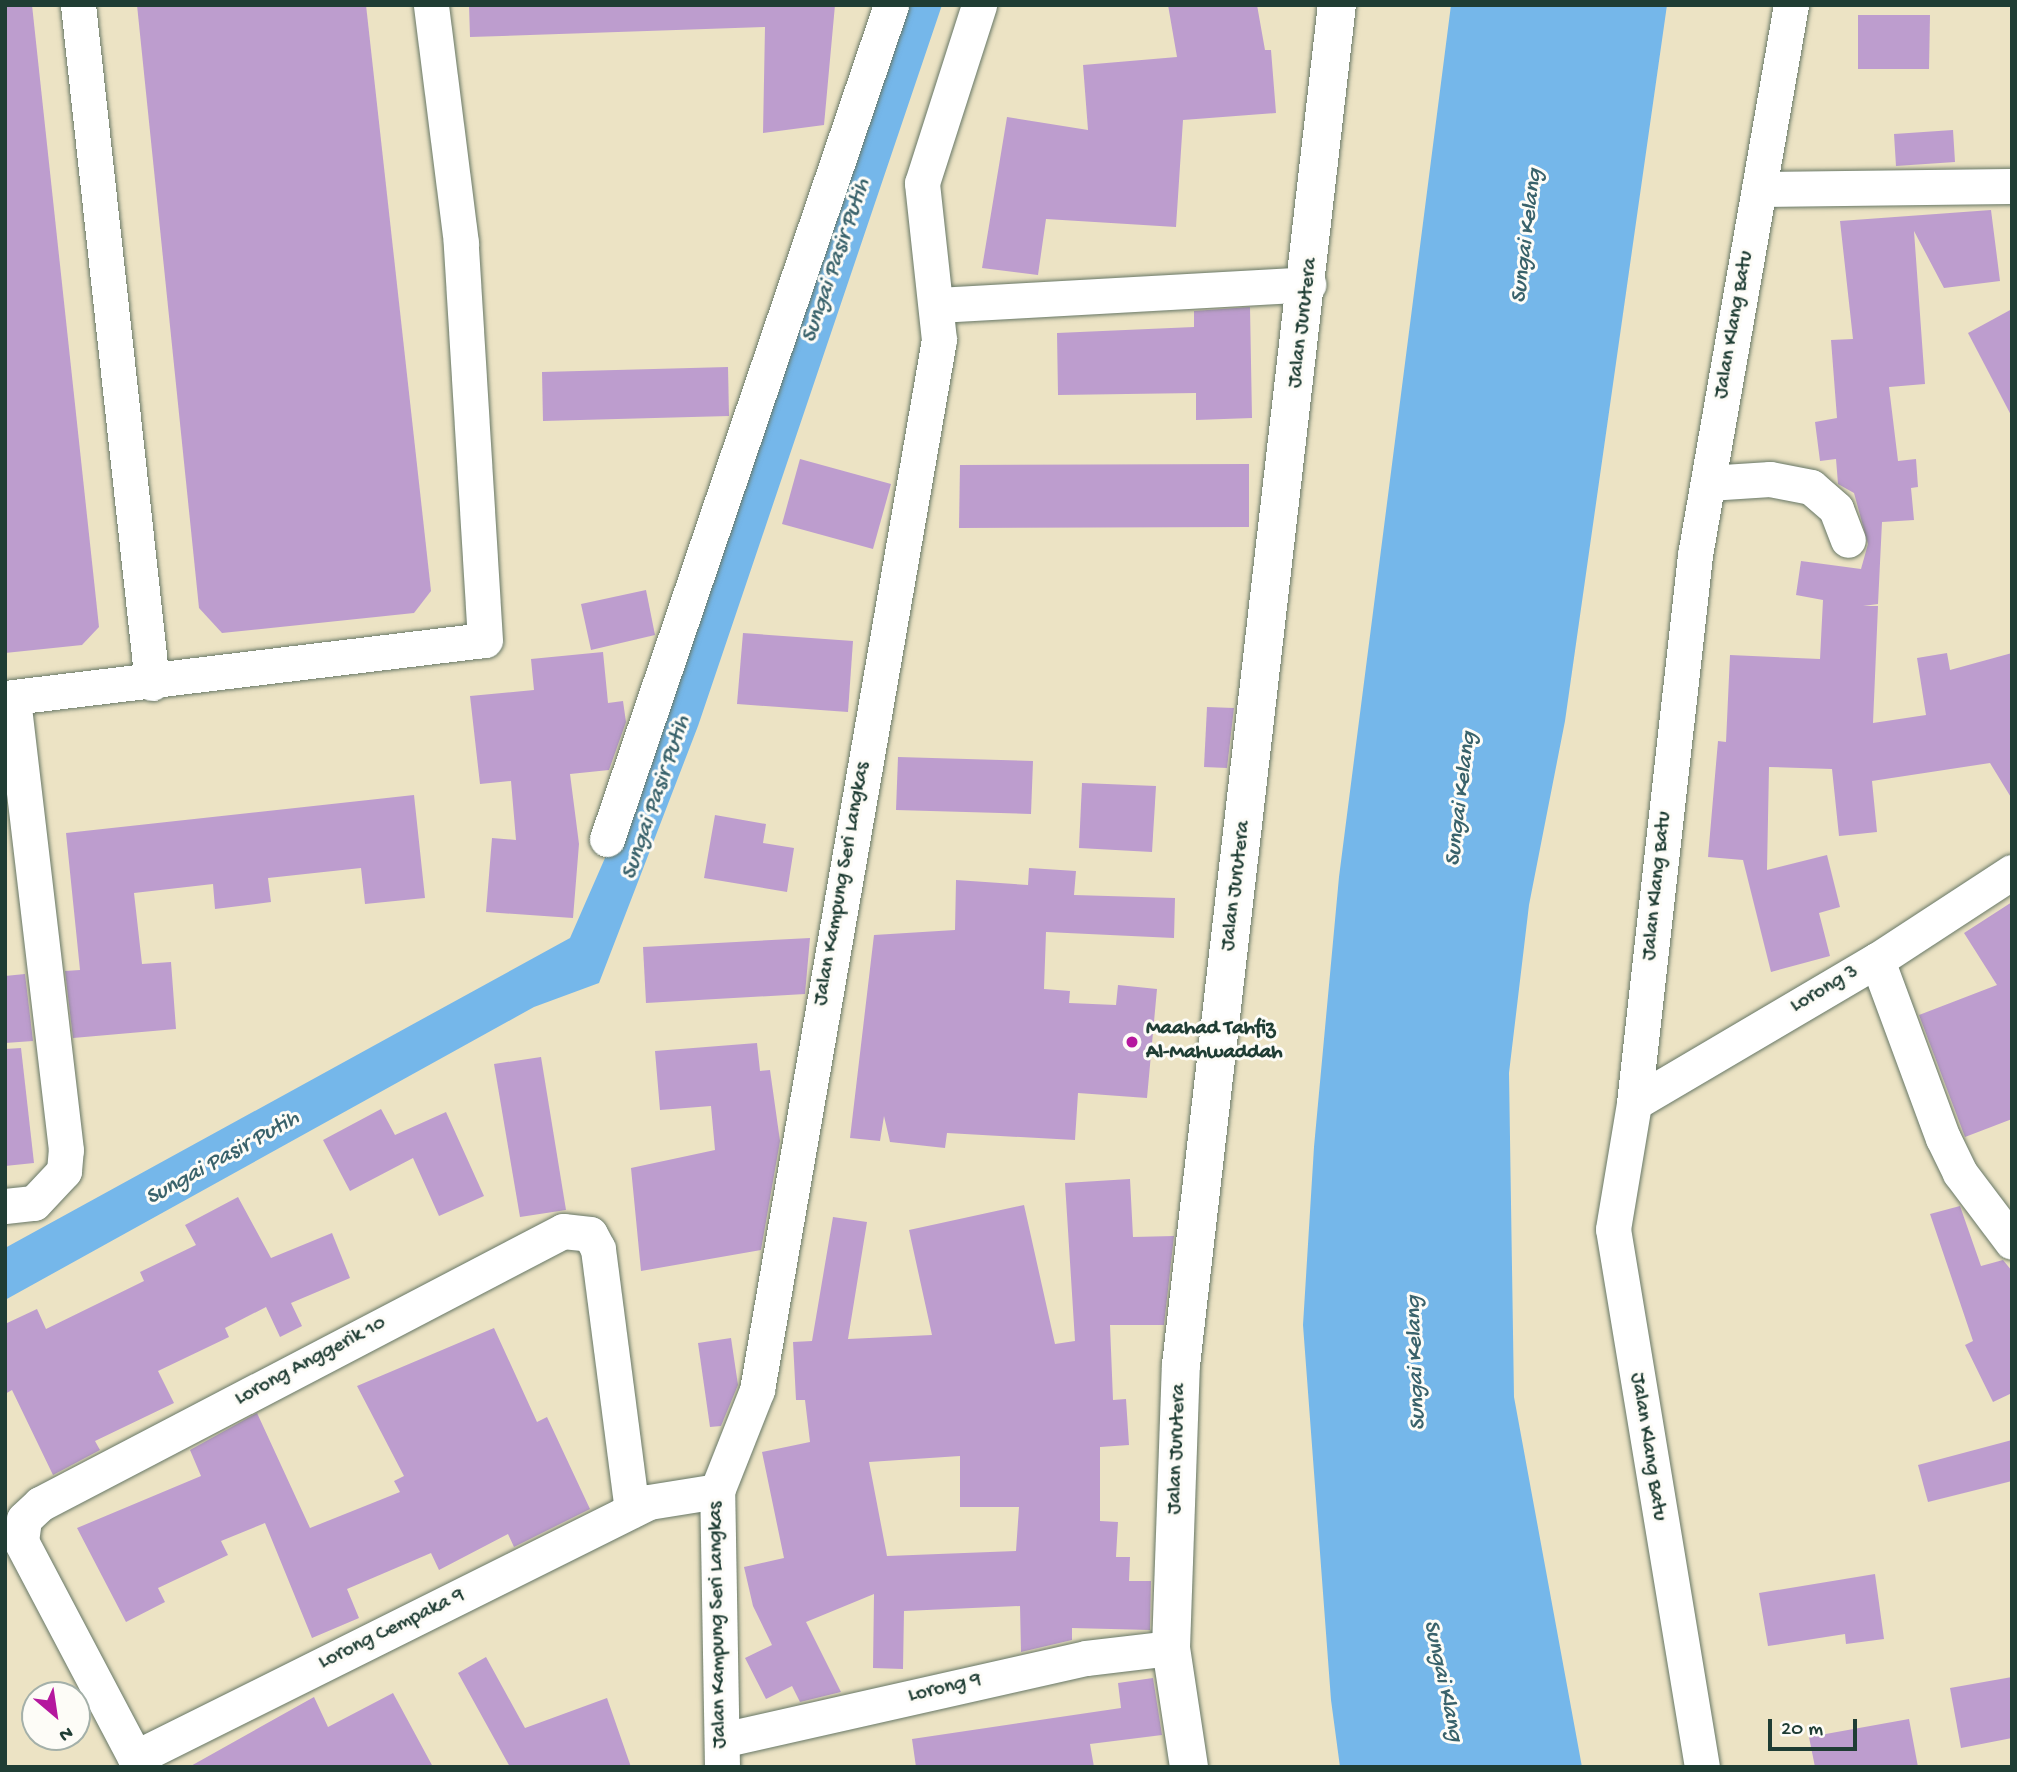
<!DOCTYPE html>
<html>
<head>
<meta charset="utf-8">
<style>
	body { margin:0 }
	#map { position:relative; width:2017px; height:1772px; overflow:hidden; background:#ece3c4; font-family:"Gochi Hand",sans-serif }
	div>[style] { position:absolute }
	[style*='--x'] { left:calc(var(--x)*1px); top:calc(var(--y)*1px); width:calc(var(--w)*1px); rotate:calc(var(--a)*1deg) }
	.water>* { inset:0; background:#75b7ea }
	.building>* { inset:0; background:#bd9dce }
	.roads { filter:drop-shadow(0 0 2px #677766) drop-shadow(0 0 2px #677766) }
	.minor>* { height:35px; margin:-17.5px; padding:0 17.5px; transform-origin:17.5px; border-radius:17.5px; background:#fff }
	.tertiary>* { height:38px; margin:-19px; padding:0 19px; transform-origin:19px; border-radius:19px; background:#fff }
	.dots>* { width:19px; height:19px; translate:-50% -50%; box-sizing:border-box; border:4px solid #fdfcf7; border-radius:50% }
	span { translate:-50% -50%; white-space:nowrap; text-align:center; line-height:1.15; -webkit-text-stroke:6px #fdfcf7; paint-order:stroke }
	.street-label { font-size:21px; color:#1f3d34 }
	.poi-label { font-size:21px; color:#1f3d34; font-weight:700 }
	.left { translate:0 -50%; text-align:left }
	.water-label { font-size:23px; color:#39626b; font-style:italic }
	.frame { position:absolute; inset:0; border:7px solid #1f3d34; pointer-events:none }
	.north { position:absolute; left:21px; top:1681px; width:70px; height:70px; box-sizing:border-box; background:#fdfcf7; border:2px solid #a4b0a9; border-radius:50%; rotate:151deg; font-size:19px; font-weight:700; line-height:28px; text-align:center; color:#1f3d34 }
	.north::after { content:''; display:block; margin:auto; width:24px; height:32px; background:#b5179e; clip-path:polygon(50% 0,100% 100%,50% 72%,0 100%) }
	.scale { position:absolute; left:1768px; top:1719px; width:89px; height:32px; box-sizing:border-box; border:4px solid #1f3d34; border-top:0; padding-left:9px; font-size:21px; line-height:24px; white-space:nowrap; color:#1f3d34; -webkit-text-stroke:5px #fdfcf7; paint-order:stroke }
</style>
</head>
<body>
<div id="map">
	<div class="water">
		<i style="clip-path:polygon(897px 5px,942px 5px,698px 726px,599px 983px,534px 1007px,5px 1300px,5px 1248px,570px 938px,605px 858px)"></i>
		<i style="clip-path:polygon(1451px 5px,1667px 5px,1565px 721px,1529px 905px,1509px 1073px,1514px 1397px,1582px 1767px,1340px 1767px,1331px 1700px,1303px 1325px,1314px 1147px,1339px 877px)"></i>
	</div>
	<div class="building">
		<i style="clip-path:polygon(5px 5px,32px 5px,99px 627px,82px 645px,5px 653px)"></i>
		<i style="clip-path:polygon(137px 5px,366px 5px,431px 591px,414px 613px,222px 633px,199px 608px)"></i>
		<i style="clip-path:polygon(469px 5px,835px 5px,824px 125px,763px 133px,765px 27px,470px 37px)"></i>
		<i style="clip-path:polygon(1168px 5px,1257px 5px,1265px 50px,1271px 50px,1276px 113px,1183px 120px,1176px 227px,1046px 219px,1038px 275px,982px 268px,1007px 117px,1088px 130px,1083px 65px,1177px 57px)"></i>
		<i style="clip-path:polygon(1858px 15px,1930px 15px,1929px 69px,1858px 69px)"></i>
		<i style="clip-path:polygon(1953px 130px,1955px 162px,1896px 166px,1894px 134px)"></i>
		<i style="clip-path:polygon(1991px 210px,2000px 281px,1944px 288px,1914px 231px,1925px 384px,1889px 387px,1898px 461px,1916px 459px,1918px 487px,1911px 488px,1914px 520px,1882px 522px,1878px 604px,1863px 606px,1878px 606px,1873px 723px,1926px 715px,1917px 658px,1947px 653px,1950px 670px,2012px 653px,2012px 799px,1990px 763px,1872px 781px,1877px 832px,1839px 836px,1832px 769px,1769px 767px,1767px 870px,1827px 855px,1840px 907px,1819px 913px,1830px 956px,1771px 972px,1743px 860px,1708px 857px,1718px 741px,1726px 742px,1730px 655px,1820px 659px,1823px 600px,1796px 595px,1801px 561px,1861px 569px,1868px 544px,1854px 493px,1838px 484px,1836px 459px,1820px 461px,1815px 422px,1837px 418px,1831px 340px,1853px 339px,1840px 221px)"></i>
		<i style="clip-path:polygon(1250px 307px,1252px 418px,1196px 420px,1196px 393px,1058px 395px,1057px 333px,1194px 327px,1194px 311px)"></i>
		<i style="clip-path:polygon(2012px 309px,2012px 417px,1968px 333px)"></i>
		<i style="clip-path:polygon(728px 367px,729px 416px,543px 421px,542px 372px)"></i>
		<i style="clip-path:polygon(800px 459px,891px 484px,873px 549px,782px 524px)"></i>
		<i style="clip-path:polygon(1249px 464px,1249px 527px,959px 528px,960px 465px)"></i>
		<i style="clip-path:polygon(646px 590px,655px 635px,591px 650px,581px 604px)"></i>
		<i style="clip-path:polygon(743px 633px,853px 641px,848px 712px,737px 704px)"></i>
		<i style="clip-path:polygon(603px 652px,608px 703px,623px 701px,626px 722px,609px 770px,570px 774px,579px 844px,573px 918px,486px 912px,492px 838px,516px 840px,511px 781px,480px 784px,470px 696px,534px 690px,531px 659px)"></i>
		<i style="clip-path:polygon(1207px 707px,1234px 708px,1227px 768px,1204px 767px)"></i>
		<i style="clip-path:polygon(898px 757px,1033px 761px,1031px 814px,896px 810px)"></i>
		<i style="clip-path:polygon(1082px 783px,1156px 786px,1152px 852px,1079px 848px)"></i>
		<i style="clip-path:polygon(414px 795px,425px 898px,365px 904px,361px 868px,268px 878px,271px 902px,215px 909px,213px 884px,134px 893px,142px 964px,171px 962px,176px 1029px,73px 1038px,65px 971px,80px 970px,66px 833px)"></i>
		<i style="clip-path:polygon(715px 815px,766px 824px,763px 843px,794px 848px,787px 892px,704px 878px)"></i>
		<i style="clip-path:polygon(1029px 868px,1076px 871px,1074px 895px,1175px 898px,1174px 938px,1046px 932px,1044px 989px,1070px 991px,1069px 1003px,1116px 1005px,1118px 985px,1157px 989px,1147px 1098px,1078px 1093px,1075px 1140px,947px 1133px,945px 1148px,890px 1142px,884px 1116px,880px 1141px,850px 1138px,874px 935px,955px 930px,956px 880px,1028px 885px)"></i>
		<i style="clip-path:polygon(2012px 902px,2012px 1119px,1965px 1137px,1919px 1015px,1997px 985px,1964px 933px)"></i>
		<i style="clip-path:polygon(810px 938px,805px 994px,646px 1003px,643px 947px)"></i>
		<i style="clip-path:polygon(25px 974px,33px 1041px,5px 1043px,5px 976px)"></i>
		<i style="clip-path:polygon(757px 1043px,760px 1071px,770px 1070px,780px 1141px,761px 1250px,641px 1271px,631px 1168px,715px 1150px,711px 1106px,660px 1110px,655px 1051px)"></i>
		<i style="clip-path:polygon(21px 1048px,34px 1163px,5px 1166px,5px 1049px)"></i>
		<i style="clip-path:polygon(541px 1057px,566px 1210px,520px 1217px,494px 1064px)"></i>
		<i style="clip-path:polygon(381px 1109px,395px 1135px,446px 1112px,484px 1196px,439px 1216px,413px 1158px,350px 1191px,323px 1140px)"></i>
		<i style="clip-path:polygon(evenodd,1130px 1179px,1133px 1237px,1174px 1236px,1164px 1325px,1110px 1325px,1113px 1400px,1126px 1399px,1129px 1445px,1100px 1447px,1100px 1521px,1118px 1522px,1116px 1557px,1130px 1557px,1129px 1581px,1151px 1581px,1150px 1630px,1072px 1628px,1072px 1640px,1021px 1652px,1020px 1606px,904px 1611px,903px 1669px,873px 1668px,874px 1594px,806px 1622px,841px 1692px,800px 1702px,792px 1686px,766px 1699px,745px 1658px,772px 1645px,753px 1606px,744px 1567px,784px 1558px,762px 1452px,810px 1442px,805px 1400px,796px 1400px,793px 1342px,812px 1341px,833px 1217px,867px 1222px,848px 1339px,932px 1335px,909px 1230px,1024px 1205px,1055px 1344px,1075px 1341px,1065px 1183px,1130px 1179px,960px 1456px,960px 1507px,1019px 1507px,1016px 1551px,887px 1556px,869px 1462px,960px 1456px)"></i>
		<i style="clip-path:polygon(238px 1197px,271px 1258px,332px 1233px,350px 1278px,291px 1303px,302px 1326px,280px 1337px,266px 1307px,225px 1328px,229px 1337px,158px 1371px,174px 1403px,95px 1441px,100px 1450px,53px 1475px,12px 1390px,5px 1394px,5px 1324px,37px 1309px,46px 1329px,144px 1281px,140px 1272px,196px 1245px,185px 1225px)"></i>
		<i style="clip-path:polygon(1960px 1206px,1981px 1266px,2003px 1260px,2012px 1271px,2012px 1393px,1993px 1402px,1965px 1345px,1973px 1341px,1930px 1214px)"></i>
		<i style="clip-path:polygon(494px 1328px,537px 1422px,547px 1417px,590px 1509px,514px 1547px,508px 1534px,439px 1570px,431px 1553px,347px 1589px,359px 1618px,312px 1638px,265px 1523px,221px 1541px,228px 1555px,158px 1588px,165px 1602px,126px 1622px,77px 1528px,201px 1476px,190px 1450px,257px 1413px,310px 1528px,400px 1492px,394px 1481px,404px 1476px,357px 1386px)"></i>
		<i style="clip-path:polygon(731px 1338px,738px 1385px,721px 1426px,710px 1427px,698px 1343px)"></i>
		<i style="clip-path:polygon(2012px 1440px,2012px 1481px,1928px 1502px,1918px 1465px)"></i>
		<i style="clip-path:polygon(1875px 1574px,1884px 1639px,1846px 1644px,1845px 1634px,1768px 1646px,1759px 1593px)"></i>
		<i style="clip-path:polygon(486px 1657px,525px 1728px,607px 1698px,631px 1767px,510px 1767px,458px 1673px)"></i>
		<i style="clip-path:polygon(2012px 1677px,2012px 1738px,1961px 1748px,1950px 1688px)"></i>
		<i style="clip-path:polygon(1153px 1678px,1162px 1735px,1090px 1744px,1094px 1767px,916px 1767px,912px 1739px,1121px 1708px,1118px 1683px)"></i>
		<i style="clip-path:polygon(393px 1693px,433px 1767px,189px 1767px,314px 1697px,328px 1727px)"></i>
		<i style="clip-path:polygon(1909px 1719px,1918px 1767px,1815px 1767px,1809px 1737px)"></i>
	</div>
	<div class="roads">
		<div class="minor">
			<i style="--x:78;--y:5;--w:682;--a:83.77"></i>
			<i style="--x:1759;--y:189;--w:253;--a:-0.7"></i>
			<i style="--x:937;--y:305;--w:372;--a:-3.2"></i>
			<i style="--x:1708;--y:483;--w:62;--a:-3.7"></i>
			<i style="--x:1770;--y:479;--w:42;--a:11"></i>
			<i style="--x:1811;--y:487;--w:33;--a:41"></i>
			<i style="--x:1836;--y:509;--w:33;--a:69"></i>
			<i style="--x:5;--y:698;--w:483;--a:-6.9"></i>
			<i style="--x:485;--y:640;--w:398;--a:-93.5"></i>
			<i style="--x:461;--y:243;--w:240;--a:-97.2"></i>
			<i style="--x:607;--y:839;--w:881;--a:-71.19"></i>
			<i style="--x:1877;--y:960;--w:190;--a:69.7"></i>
			<i style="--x:1943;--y:1138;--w:39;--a:64"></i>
			<i style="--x:1960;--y:1173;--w:86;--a:53"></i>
			<i style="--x:1634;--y:1103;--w:282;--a:-30.5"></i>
			<i style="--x:1877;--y:960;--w:161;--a:-33.1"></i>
			<i style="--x:5;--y:1206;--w:29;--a:-6"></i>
			<i style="--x:34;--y:1203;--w:44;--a:-46.8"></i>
			<i style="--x:64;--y:1171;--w:21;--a:-85"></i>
			<i style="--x:66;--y:1150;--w:456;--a:-96.7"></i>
			<i style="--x:722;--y:1740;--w:373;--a:-12.7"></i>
			<i style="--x:1086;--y:1658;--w:86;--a:-6.7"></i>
			<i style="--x:135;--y:1758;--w:574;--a:-26.48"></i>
			<i style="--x:649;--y:1502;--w:69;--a:-9.2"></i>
			<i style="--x:140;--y:1767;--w:255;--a:-117.8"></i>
			<i style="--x:21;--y:1541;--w:22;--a:-82"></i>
			<i style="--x:24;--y:1519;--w:22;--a:-43"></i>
			<i style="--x:40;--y:1504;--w:590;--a:-27.56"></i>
			<i style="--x:563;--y:1231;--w:27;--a:6"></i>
			<i style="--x:590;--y:1234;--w:17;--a:62"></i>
			<i style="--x:598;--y:1249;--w:263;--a:82.6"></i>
			<i style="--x:722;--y:1767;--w:276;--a:-91"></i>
			<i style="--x:717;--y:1491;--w:109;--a:-68.4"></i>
			<i style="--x:757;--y:1390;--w:1066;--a:-80.17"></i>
			<i style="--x:939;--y:340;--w:158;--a:-96.2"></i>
			<i style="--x:922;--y:183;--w:187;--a:-72.2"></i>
			<i style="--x:1702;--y:1767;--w:545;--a:-99.39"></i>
			<i style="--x:1613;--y:1229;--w:128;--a:-80.5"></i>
			<i style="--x:1634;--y:1103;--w:551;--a:-83.65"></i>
			<i style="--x:1695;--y:555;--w:558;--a:-80.1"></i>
		</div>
		<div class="tertiary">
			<i style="--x:1189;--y:1767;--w:120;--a:-98.6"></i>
			<i style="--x:1171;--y:1648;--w:283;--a:-88"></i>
			<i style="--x:1181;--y:1365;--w:1369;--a:-83.46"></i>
		</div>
	</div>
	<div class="dots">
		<i style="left:1132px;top:1042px;background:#b5179e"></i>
	</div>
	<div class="street-label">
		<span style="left:1304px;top:323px;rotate:-83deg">Jalan Jurutera</span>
		<span style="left:1735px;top:325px;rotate:-80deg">Jalan Klang Batu</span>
		<span style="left:843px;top:884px;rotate:-80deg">Jalan Kampung Seri Langkas</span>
		<span style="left:1237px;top:886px;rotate:-83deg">Jalan Jurutera</span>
		<span style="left:1658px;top:886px;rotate:-84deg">Jalan Klang Batu</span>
		<span style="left:1825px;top:990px;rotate:-30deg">Lorong 3</span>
		<span style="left:311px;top:1362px;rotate:-28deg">Lorong Anggerik 10</span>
		<span style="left:1647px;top:1447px;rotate:81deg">Jalan Klang Batu</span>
		<span style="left:1178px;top:1449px;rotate:-88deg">Jalan Jurutera</span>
		<span style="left:719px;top:1625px;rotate:-91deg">Jalan Kampung Seri Langkas</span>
		<span style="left:392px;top:1630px;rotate:-26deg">Lorong Cempaka 9</span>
		<span style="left:945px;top:1689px;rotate:-13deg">Lorong 9</span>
	</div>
	<div class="poi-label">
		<span class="left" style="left:1146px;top:1042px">Maahad Tahfiz<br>Al-Mahwaddah</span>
	</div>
	<div class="water-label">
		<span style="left:1528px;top:236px;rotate:-83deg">Sungai Kelang</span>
		<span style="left:837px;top:261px;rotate:-71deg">Sungai Pasir Putih</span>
		<span style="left:657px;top:798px;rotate:-71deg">Sungai Pasir Putih</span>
		<span style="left:1462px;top:799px;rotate:-83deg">Sungai Kelang</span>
		<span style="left:223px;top:1159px;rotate:-29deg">Sungai Pasir Putih</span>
		<span style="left:1417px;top:1363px;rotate:-92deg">Sungai Kelang</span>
		<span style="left:1442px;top:1681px;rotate:78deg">Sungai Klang</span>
	</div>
	<div class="frame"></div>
	<div class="north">N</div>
	<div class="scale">20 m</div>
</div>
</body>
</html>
